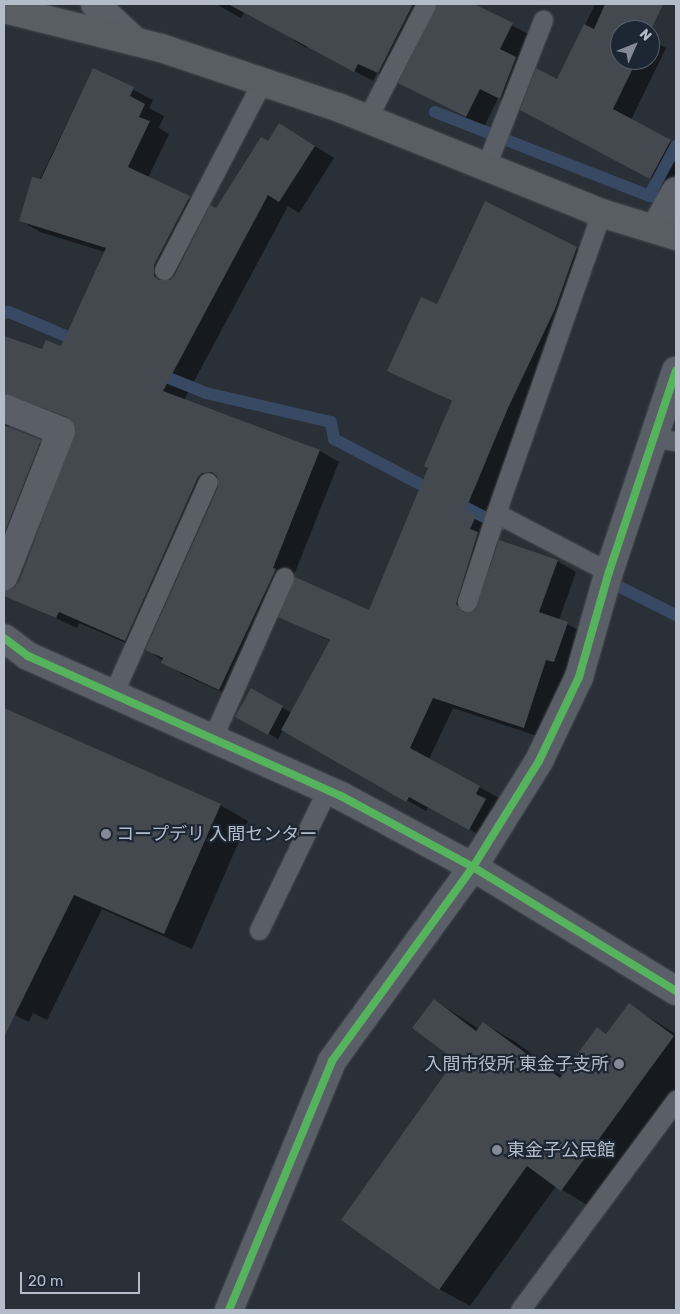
<!DOCTYPE html>
<html>
<head>
<meta charset="utf-8">
<style>
	body { margin:0 }
	#map { position:relative; width:680px; height:1314px; overflow:hidden; background:#2a3038; font-family:Rubik,"Noto Sans JP",sans-serif }
	div>[style] { position:absolute }
	[style*='--x'] { left:calc(var(--x)*1px); top:calc(var(--y)*1px); width:calc(var(--w)*1px); rotate:calc(var(--a)*1deg) }
	.shadow>* { inset:0; background:#0007 }
	.stream>* { height:12px; margin:-6px; padding:0 6px; transform-origin:6px; border-radius:6px; background:#384963 }
	.building>* { inset:0; background:#444950 }
	.roads { filter:drop-shadow(0 0 1px #484c53) drop-shadow(0 0 1px #484c53) }
	.lane>* { height:19px; margin:-9.5px; padding:0 9.5px; transform-origin:9.5px; border-radius:9.5px; background:#5a5e66 }
	.street>* { height:28px; margin:-14px; padding:0 14px; transform-origin:14px; border-radius:14px; background:#5a5e66 }
	.secondary>* { height:28px; margin:-14px; padding:0 14px; transform-origin:14px; border-radius:14px; background:#595d64 }
	.cycleway>* { height:8px; margin:-4px; padding:0 4px; transform-origin:4px; border-radius:4px; background:#56b35d }
	.dots>* { width:14px; height:14px; translate:-50% -50%; box-sizing:border-box; border:2px solid #1d2633; border-radius:50% }
	span { translate:-50% -50%; white-space:nowrap; text-align:center; line-height:1.15; -webkit-text-stroke:4.5px #1d2633; paint-order:stroke }
	.poi-label { font-size:18px; color:#b4bcc9 }
	.left { translate:0 -50%; text-align:left }
	.right { translate:-100% -50%; text-align:right }
	.frame { position:absolute; inset:0; border:5px solid #b4bcc9; pointer-events:none }
	.north { position:absolute; left:610px; top:20px; width:50px; height:50px; box-sizing:border-box; background:#1d2633; border:1px solid #59626f; border-radius:50%; rotate:46deg; font-size:14px; font-weight:700; line-height:20px; text-align:center; color:#b4bcc9 }
	.north::after { content:''; display:block; margin:auto; width:18px; height:22px; background:#848b96; clip-path:polygon(50% 0,100% 100%,50% 72%,0 100%) }
	.scale { position:absolute; left:20px; top:1272px; width:120px; height:22px; box-sizing:border-box; border:2px solid #b4bcc9; border-top:0; padding-left:6px; font-size:15px; line-height:18px; white-space:nowrap; color:#b4bcc9; -webkit-text-stroke:4px #1d2633; paint-order:stroke }
</style>
</head>
<body>
<div id="map">
	<div class="shadow">
		<i style="clip-path:polygon(216px 4px,471px 4px,530px 35px,518px 59px,533px 69px,518px 108px,498px 98px,484px 127px,400px 83px,437px 5px,396px 83px,377px 73px,373px 81px,308px 46px,306px 48px,246px 9px,241px 18px)"></i>
		<i style="clip-path:polygon(595px 4px,660px 4px,648px 30px,620px 30px,620px 60px,650px 60px,650px 39px,666px 48px,631px 120px,676px 145px,676px 175px,669px 188px,540px 120px)"></i>
		<i style="clip-path:polygon(93px 69px,153px 100px,149px 108px,164px 116px,159px 128px,169px 134px,148px 178px,210px 209px,217px 209px,269px 143px,299px 136px,334px 158px,299px 213px,288px 206px,184px 400px,320px 451px,339px 462px,292px 580px,369px 611px,430px 468px,453px 402px,389px 370px,438px 306px,577px 248px,596px 259px,574px 321px,527px 419px,489px 540px,557px 561px,576px 572px,559px 620px,586px 634px,573px 672px,566px 670px,543px 738px,453px 708px,429px 759px,499px 798px,495px 806px,504px 811px,489px 840px,428px 807px,426px 811px,283px 730px,278px 739px,237px 716px,251px 690px,292px 713px,330px 641px,279px 616px,240px 700px,182px 674px,146px 649px,145px 651px,79px 623px,77px 628px,19px 601px,77px 436px,75px 422px,31px 404px,8px 422px,10px 428px,60px 452px,4px 580px,4px 337px,43px 351px,62px 348px,105px 252px,40px 232px,20px 220px)"></i>
		<i style="clip-path:polygon(4px 709px,220px 805px,248px 821px,192px 949px,102px 909px,47px 1020px,33px 1013px,29px 1022px,4px 1010px)"></i>
		<i style="clip-path:polygon(434px 1000px,479px 1029px,483px 1023px,514px 1041px,562px 1076px,597px 1028px,607px 1034px,629px 1005px,676px 1034px,676px 1092px,592px 1208px,556px 1186px,470px 1306px,439px 1289px,456px 1060px)"></i>
	</div>
	<div class="stream">
		<i style="--x:435;--y:112;--w:230;--a:21.4"></i>
		<i style="--x:649;--y:196;--w:24;--a:12"></i>
		<i style="--x:649;--y:196;--w:57;--a:-61.6"></i>
		<i style="--x:4;--y:313;--w:5;--a:-11"></i>
		<i style="--x:9;--y:312;--w:77;--a:22.9"></i>
		<i style="--x:154;--y:372;--w:56;--a:22"></i>
		<i style="--x:206;--y:393;--w:128;--a:13.1"></i>
		<i style="--x:331;--y:422;--w:17;--a:80"></i>
		<i style="--x:334;--y:439;--w:114;--a:27.7"></i>
		<i style="--x:453;--y:501;--w:53;--a:27.1"></i>
		<i style="--x:604;--y:579;--w:80;--a:26.6"></i>
	</div>
	<div class="building">
		<i style="clip-path:polygon(228px 4px,413px 4px,378px 73px,358px 64px,354px 72px)"></i>
		<i style="clip-path:polygon(437px 4px,474px 4px,513px 23px,500px 49px,516px 57px,500px 99px,480px 89px,466px 117px,398px 83px)"></i>
		<i style="clip-path:polygon(605px 4px,663px 4px,650px 32px,620px 30px,620px 60px,637px 60px,613px 109px,671px 140px,650px 179px,520px 110px,536px 68px,557px 79px,584px 24px,594px 29px)"></i>
		<i style="clip-path:polygon(93px 68px,134px 87px,130px 96px,145px 104px,139px 117px,150px 121px,128px 167px,190px 196px,154px 265px,154px 276px,159px 280px,170px 280px,174px 276px,210px 205px,216px 208px,261px 137px,268px 141px,279px 123px,315px 146px,279px 202px,268px 195px,163px 391px,320px 450px,273px 568px,276px 569px,219px 690px,161px 663px,163px 658px,145px 650px,218px 487px,217px 476px,212px 472px,202px 473px,198px 477px,125px 641px,59px 612px,56px 618px,4px 596px,4px 591px,13px 588px,19px 582px,76px 429px,67px 417px,4px 393px,4px 336px,42px 349px,46px 340px,61px 346px,106px 248px,19px 221px,32px 177px,41px 179px)"></i>
		<i style="clip-path:polygon(485px 201px,577px 247px,555px 309px,508px 408px,465px 511px,476px 516px,470px 529px,478px 532px,456px 604px,463px 612px,475px 610px,499px 540px,558px 560px,539px 612px,568px 622px,554px 662px,546px 660px,524px 728px,433px 698px,410px 748px,480px 786px,476px 794px,486px 799px,469px 830px,409px 797px,406px 802px,281px 730px,330px 640px,278px 617px,295px 577px,369px 610px,428px 468px,424px 466px,452px 401px,387px 371px,421px 297px,437px 304px)"></i>
		<i style="clip-path:polygon(4px 425px,41px 440px,4px 534px)"></i>
		<i style="clip-path:polygon(251px 688px,283px 706px,268px 735px,235px 717px)"></i>
		<i style="clip-path:polygon(4px 708px,221px 804px,164px 934px,74px 895px,4px 1037px)"></i>
		<i style="clip-path:polygon(434px 999px,476px 1031px,483px 1022px,560px 1078px,597px 1027px,606px 1034px,629px 1003px,674px 1036px,561px 1191px,527px 1166px,439px 1290px,341px 1220px,455px 1060px,412px 1028px)"></i>
	</div>
	<div class="roads">
		<div class="lane">
			<i style="--x:367;--y:119;--w:129;--a:-62.8"></i>
			<i style="--x:486;--y:166;--w:157;--a:-68.7"></i>
			<i style="--x:164;--y:270;--w:212;--a:-62.5"></i>
			<i style="--x:656;--y:438;--w:20;--a:9"></i>
			<i style="--x:496;--y:513;--w:318;--a:-70.7"></i>
			<i style="--x:467;--y:602;--w:94;--a:-72"></i>
			<i style="--x:496;--y:513;--w:127;--a:27.6"></i>
			<i style="--x:113;--y:694;--w:232;--a:-65.9"></i>
			<i style="--x:212;--y:739;--w:177;--a:-66"></i>
			<i style="--x:259;--y:930;--w:156;--a:-64.1"></i>
			<i style="--x:520;--y:1310;--w:262;--a:-53.4"></i>
		</div>
		<div class="street">
			<i style="--x:95;--y:4;--w:54;--a:42.8"></i>
			<i style="--x:655;--y:229;--w:43;--a:-61.1"></i>
			<i style="--x:4;--y:408;--w:61;--a:22"></i>
			<i style="--x:61;--y:431;--w:156;--a:111.5"></i>
			<i style="--x:4;--y:638;--w:30;--a:37"></i>
			<i style="--x:28;--y:656;--w:343;--a:24.1"></i>
			<i style="--x:341;--y:796;--w:150;--a:28.3"></i>
			<i style="--x:473;--y:867;--w:238;--a:31.4"></i>
			<i style="--x:229;--y:1310;--w:269;--a:-67.5"></i>
			<i style="--x:332;--y:1061;--w:240;--a:-54"></i>
			<i style="--x:473;--y:867;--w:125;--a:-58.1"></i>
			<i style="--x:539;--y:761;--w:93;--a:-64.5"></i>
			<i style="--x:579;--y:677;--w:109;--a:-74.1"></i>
			<i style="--x:609;--y:572;--w:212;--a:-71.6"></i>
		</div>
		<div class="secondary">
			<i style="--x:4;--y:9;--w:162;--a:14"></i>
			<i style="--x:161;--y:48;--w:189;--a:18.5"></i>
			<i style="--x:340;--y:108;--w:281;--a:21.9"></i>
			<i style="--x:601;--y:213;--w:78;--a:17"></i>
		</div>
	</div>
	<div class="cycleway">
		<i style="--x:4;--y:638;--w:30;--a:37"></i>
		<i style="--x:28;--y:656;--w:343;--a:24.1"></i>
		<i style="--x:341;--y:796;--w:150;--a:28.3"></i>
		<i style="--x:473;--y:867;--w:238;--a:31.4"></i>
		<i style="--x:229;--y:1310;--w:269;--a:-67.5"></i>
		<i style="--x:332;--y:1061;--w:240;--a:-54"></i>
		<i style="--x:473;--y:867;--w:125;--a:-58.1"></i>
		<i style="--x:539;--y:761;--w:93;--a:-64.5"></i>
		<i style="--x:579;--y:677;--w:109;--a:-74.1"></i>
		<i style="--x:609;--y:572;--w:212;--a:-71.6"></i>
	</div>
	<div class="dots">
		<i style="left:106px;top:834px;background:#848b96"></i>
		<i style="left:619px;top:1064px;background:#848b96"></i>
		<i style="left:497px;top:1150px;background:#848b96"></i>
	</div>
	<div class="poi-label">
		<span class="left" style="left:116px;top:834px">コープデリ 入間センター</span>
		<span class="right" style="left:609px;top:1064px">入間市役所 東金子支所</span>
		<span class="left" style="left:507px;top:1150px">東金子公民館</span>
	</div>
	<div class="frame"></div>
	<div class="north">N</div>
	<div class="scale">20 m</div>
</div>
</body>
</html>
